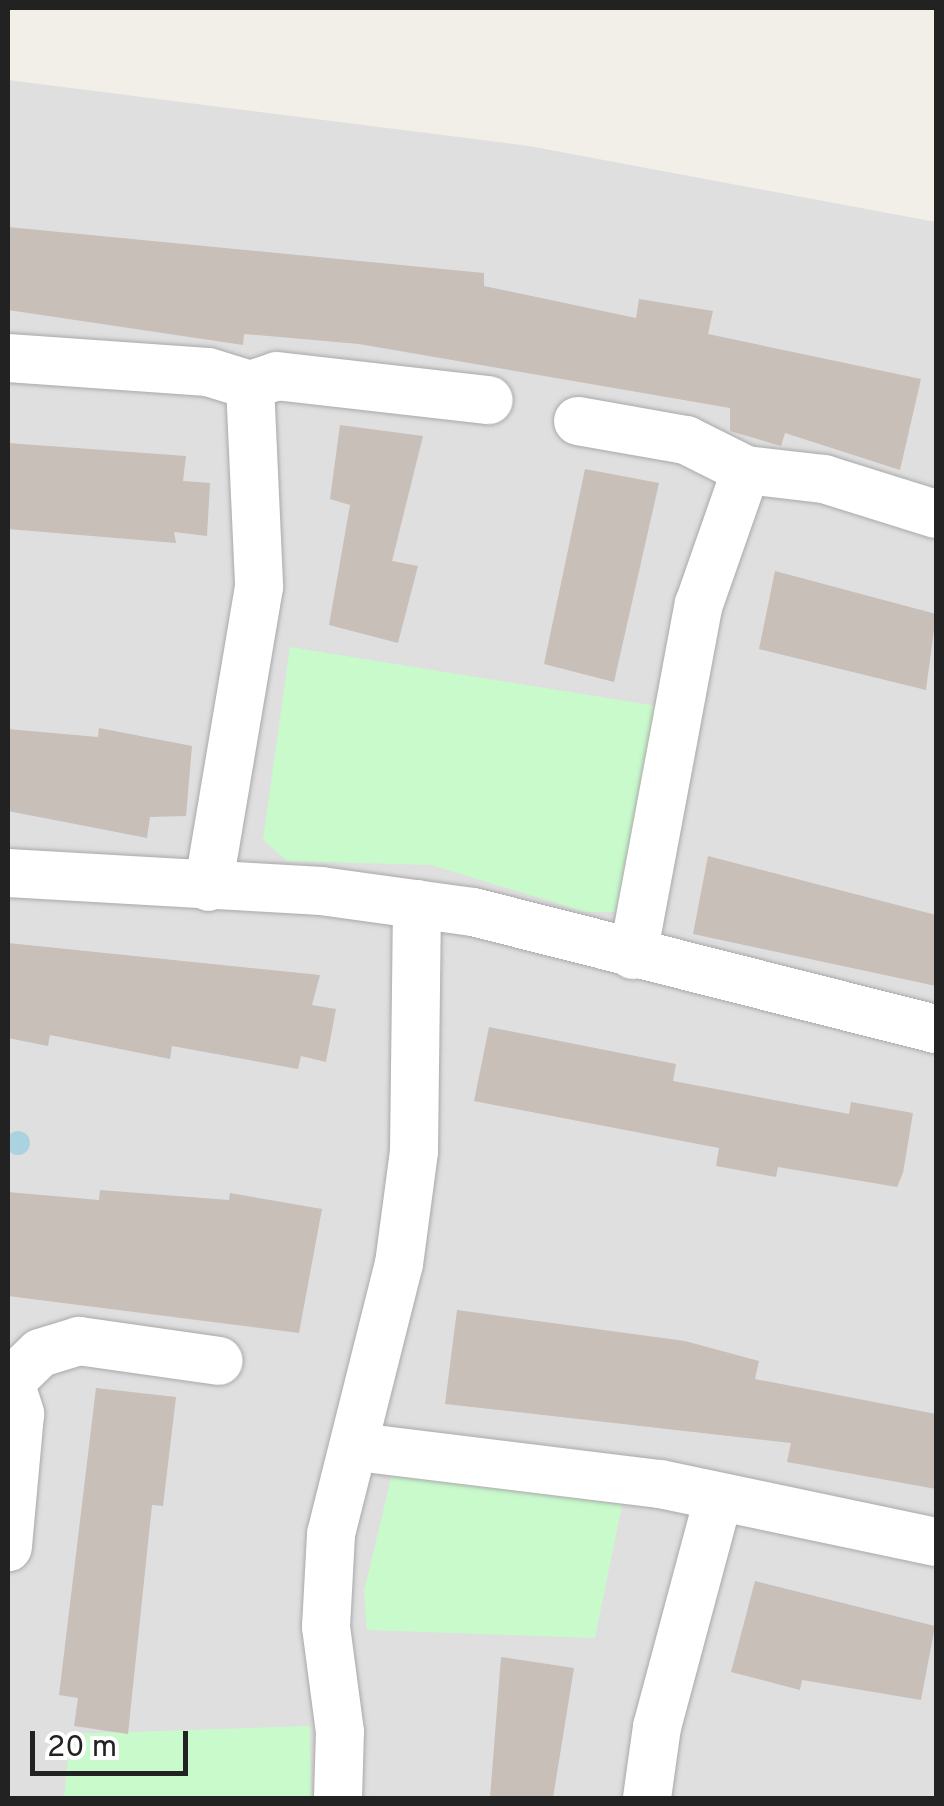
<!DOCTYPE html>
<html>
<head>
<meta charset="utf-8">
<style>
	body { margin:0 }
	#map { position:relative; width:944px; height:1806px; overflow:hidden; background:#f2efe9; font-family:Overpass,sans-serif }
	div>[style] { position:absolute }
	[style*='--x'] { left:calc(var(--x)*1px); top:calc(var(--y)*1px); width:calc(var(--w)*1px); rotate:calc(var(--a)*1deg) }
	.residential>* { inset:0; background:#e0dfdf }
	.park>* { inset:0; background:#c8facc }
	.water>* { inset:0; background:#aad3df }
	.round { border-radius:50% }
	.building>* { inset:0; background:#c7bfb8 }
	.roads { filter:drop-shadow(0 0 2px #a9a9a9) drop-shadow(0 0 2px #a9a9a9) }
	.street>* { height:48px; margin:-24px; padding:0 24px; transform-origin:24px; border-radius:24px; background:#fff }
	span { translate:-50% -50%; white-space:nowrap; text-align:center; line-height:1.15; -webkit-text-stroke:9px #fff; paint-order:stroke }
	.frame { position:absolute; inset:0; border:10px solid #222; pointer-events:none }
	.scale { position:absolute; left:30px; top:1731px; width:158px; height:45px; box-sizing:border-box; border:5px solid #222; border-top:0; padding-left:12px; font-size:30px; line-height:35px; white-space:nowrap; color:#222; -webkit-text-stroke:8px #fff; paint-order:stroke }
</style>
</head>
<body>
<div id="map">
	<div class="residential">
		<i style="clip-path:polygon(8px 80px,529px 146px,936px 222px,936px 1798px,8px 1798px)"></i>
	</div>
	<div class="park">
		<i style="clip-path:polygon(290px 647px,663px 707px,622px 912px,586px 912px,431px 865px,287px 861px,263px 840px)"></i>
		<i style="clip-path:polygon(392px 1474px,623px 1500px,595px 1638px,367px 1630px,364px 1592px)"></i>
		<i style="clip-path:polygon(310px 1726px,311px 1798px,64px 1798px,70px 1734px)"></i>
	</div>
	<div class="water">
		<i class="round" style="left:6px;top:1131px;width:24px;height:24px"></i>
	</div>
	<div class="building">
		<i style="clip-path:polygon(8px 227px,484px 273px,484px 286px,636px 318px,639px 299px,713px 311px,708px 334px,921px 379px,900px 470px,785px 433px,781px 446px,730px 431px,730px 408px,359px 344px,244px 334px,243px 345px,8px 310px)"></i>
		<i style="clip-path:polygon(340px 425px,423px 436px,392px 561px,418px 566px,398px 643px,329px 625px,350px 505px,330px 499px)"></i>
		<i style="clip-path:polygon(8px 443px,186px 456px,183px 481px,210px 483px,207px 536px,174px 532px,176px 543px,8px 529px)"></i>
		<i style="clip-path:polygon(585px 469px,659px 483px,614px 682px,544px 664px)"></i>
		<i style="clip-path:polygon(775px 571px,936px 614px,926px 690px,759px 649px)"></i>
		<i style="clip-path:polygon(99px 728px,192px 746px,186px 816px,150px 817px,147px 838px,8px 811px,8px 729px,98px 737px)"></i>
		<i style="clip-path:polygon(708px 856px,936px 915px,936px 986px,693px 934px)"></i>
		<i style="clip-path:polygon(8px 943px,320px 975px,312px 1005px,336px 1009px,326px 1062px,301px 1056px,298px 1069px,172px 1046px,170px 1059px,50px 1035px,48px 1046px,8px 1038px)"></i>
		<i style="clip-path:polygon(489px 1027px,676px 1064px,673px 1081px,849px 1114px,851px 1102px,913px 1113px,903px 1173px,897px 1187px,778px 1167px,776px 1177px,716px 1166px,719px 1148px,474px 1101px)"></i>
		<i style="clip-path:polygon(100px 1190px,229px 1200px,230px 1193px,322px 1209px,299px 1333px,8px 1296px,8px 1192px,99px 1200px)"></i>
		<i style="clip-path:polygon(457px 1310px,685px 1341px,759px 1361px,755px 1379px,936px 1414px,936px 1489px,787px 1462px,791px 1443px,445px 1404px)"></i>
		<i style="clip-path:polygon(96px 1388px,176px 1397px,163px 1506px,152px 1505px,128px 1734px,74px 1726px,78px 1698px,59px 1695px)"></i>
		<i style="clip-path:polygon(755px 1581px,935px 1626px,921px 1700px,802px 1680px,800px 1690px,731px 1672px)"></i>
		<i style="clip-path:polygon(501px 1657px,574px 1668px,553px 1798px,490px 1798px)"></i>
	</div>
	<div class="roads">
		<div class="street">
			<i style="--x:8;--y:358;--w:200;--a:4"></i>
			<i style="--x:208;--y:372;--w:44;--a:17.2"></i>
			<i style="--x:250;--y:385;--w:202;--a:87.4"></i>
			<i style="--x:259;--y:587;--w:304;--a:99.6"></i>
			<i style="--x:250;--y:385;--w:28;--a:-18"></i>
			<i style="--x:277;--y:376;--w:213;--a:6.5"></i>
			<i style="--x:578;--y:421;--w:110;--a:10"></i>
			<i style="--x:686;--y:440;--w:67;--a:26.6"></i>
			<i style="--x:746;--y:470;--w:79;--a:6.6"></i>
			<i style="--x:824;--y:479;--w:117;--a:17.4"></i>
			<i style="--x:8;--y:873;--w:314;--a:3.3"></i>
			<i style="--x:321;--y:891;--w:153;--a:7.9"></i>
			<i style="--x:473;--y:912;--w:478;--a:14.2"></i>
			<i style="--x:633;--y:955;--w:357;--a:-79.4"></i>
			<i style="--x:699;--y:604;--w:142;--a:-70.7"></i>
			<i style="--x:8;--y:1376;--w:40;--a:72"></i>
			<i style="--x:20;--y:1414;--w:134;--a:95.2"></i>
			<i style="--x:11;--y:1381;--w:40;--a:-44"></i>
			<i style="--x:40;--y:1353;--w:41;--a:-17.1"></i>
			<i style="--x:79;--y:1341;--w:141;--a:8.1"></i>
			<i style="--x:358;--y:1447;--w:304;--a:7"></i>
			<i style="--x:660;--y:1484;--w:282;--a:11.9"></i>
			<i style="--x:338;--y:1798;--w:66;--a:-88.3"></i>
			<i style="--x:340;--y:1732;--w:106;--a:-97.6"></i>
			<i style="--x:326;--y:1627;--w:93;--a:-86.9"></i>
			<i style="--x:331;--y:1534;--w:278;--a:-75.9"></i>
			<i style="--x:399;--y:1264;--w:114;--a:-82.4"></i>
			<i style="--x:414;--y:1151;--w:247;--a:-89.3"></i>
			<i style="--x:647;--y:1798;--w:72;--a:-82"></i>
			<i style="--x:657;--y:1727;--w:235;--a:-75"></i>
		</div>
	</div>
	<div class="frame"></div>
	<div class="scale">20 m</div>
</div>
</body>
</html>
